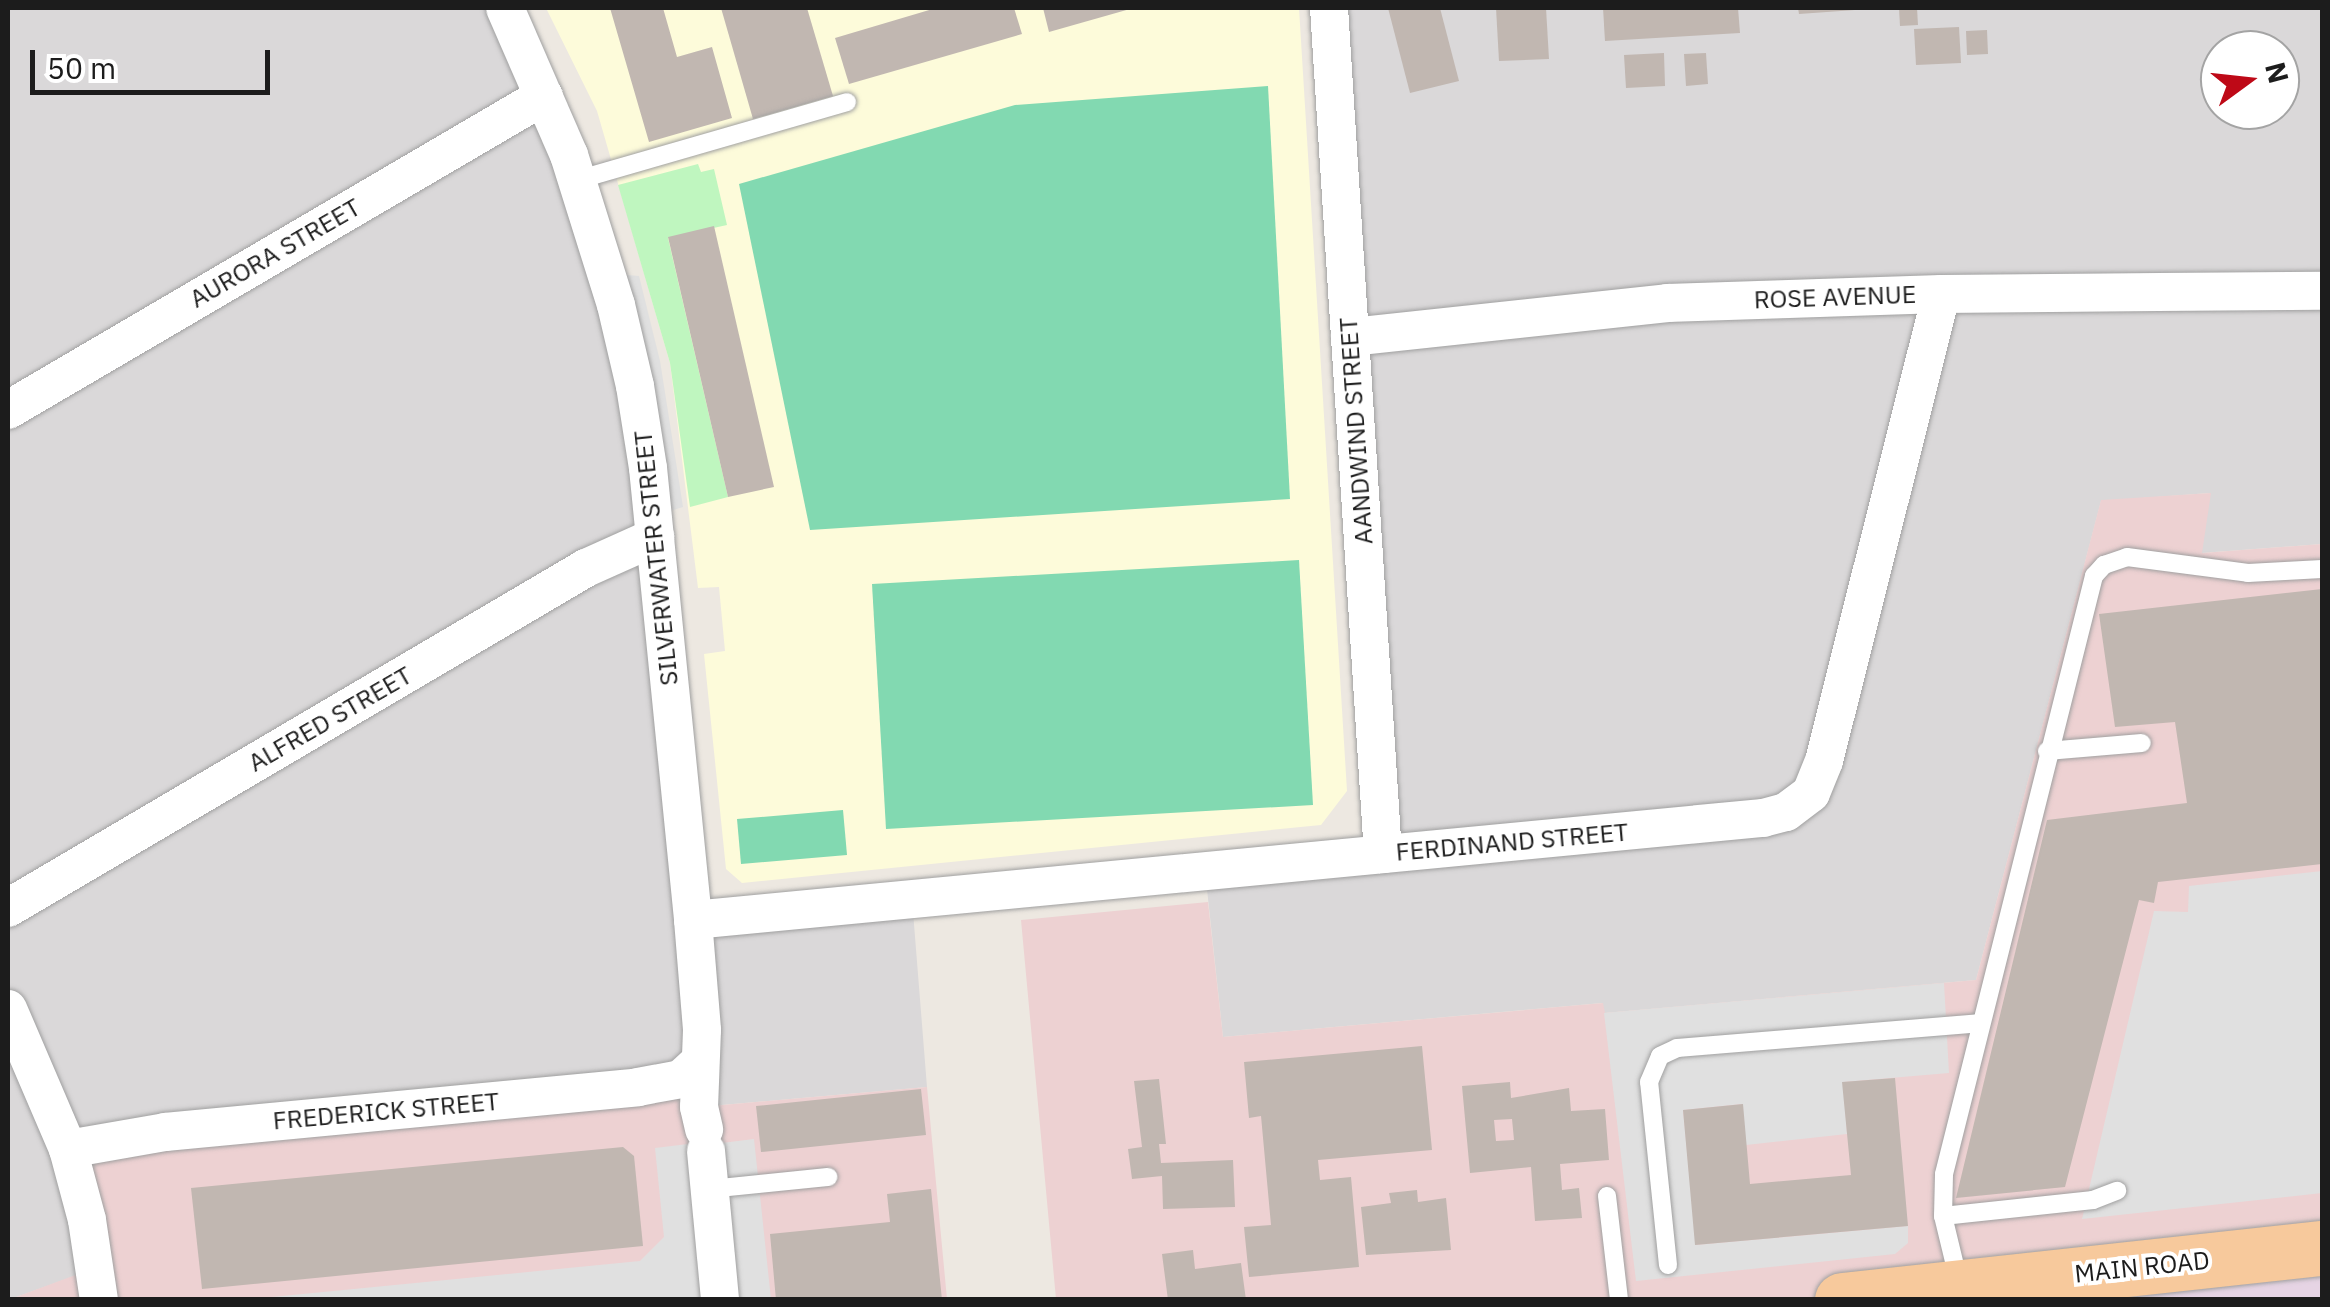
<!DOCTYPE html>
<html>
<head>
<meta charset="utf-8">
<style>
	body { margin:0 }
	#map { position:relative; width:2330px; height:1307px; overflow:hidden; background:#ede8e1; font-family:"IBM Plex Sans",sans-serif }
	div>[style] { position:absolute }
	[style*='--x'] { left:calc(var(--x)*1px); top:calc(var(--y)*1px); width:calc(var(--w)*1px); rotate:calc(var(--a)*1deg) }
	.residential>* { inset:0; background:#dad8d9 }
	.commercial>* { inset:0; background:#edd1d2 }
	.industrial>* { inset:0; background:#e6d4e4 }
	.education>* { inset:0; background:#fdfbda }
	.park>* { inset:0; background:#bff6bf }
	.pitch>* { inset:0; background:#82d9b1 }
	.parking>* { inset:0; background:#e0e0e0 }
	.building>* { inset:0; background:#c1b7b1 }
	.roads { filter:drop-shadow(0 0 2px #a0a0a0) drop-shadow(0 0 2px #a0a0a0) }
	.lane>* { height:18px; margin:-9px; padding:0 9px; transform-origin:9px; border-radius:9px; background:#fff }
	.street>* { height:38px; margin:-19px; padding:0 19px; transform-origin:19px; border-radius:19px; background:#fff }
	.primary>* { height:55px; margin:-27.5px; padding:0 27.5px; transform-origin:27.5px; border-radius:27.5px; background:#f7c99c }
	span { translate:-50% -50%; white-space:nowrap; text-align:center; line-height:1.15; -webkit-text-stroke:8px #fff; paint-order:stroke }
	.street-label { font-size:25px; color:#1c1c1c }
	.frame { position:absolute; inset:0; border:10px solid #1c1c1c; pointer-events:none }
	.north { position:absolute; left:2200px; top:30px; width:100px; height:100px; box-sizing:border-box; background:#fff; border:2px solid #a4a4a4; border-radius:50%; rotate:75deg; font-size:28px; font-weight:700; line-height:40px; text-align:center; color:#1c1c1c }
	.north::after { content:''; display:block; margin:auto; width:35px; height:45px; background:#be0917; clip-path:polygon(50% 0,100% 100%,50% 72%,0 100%) }
	.scale { position:absolute; left:30px; top:50px; width:240px; height:45px; box-sizing:border-box; border:5px solid #1c1c1c; border-top:0; padding-left:12px; font-size:30px; line-height:35px; white-space:nowrap; color:#1c1c1c; -webkit-text-stroke:8px #fff; paint-order:stroke }
</style>
</head>
<body>
<div id="map">
	<div class="residential">
		<i style="clip-path:polygon(8px 8px,505px 8px,616px 305px,693px 919px,912px 899px,927px 1087px,699px 1107px,97px 1268px,8px 1300px)"></i>
		<i style="clip-path:polygon(evenodd,1329px 8px,2322px 8px,2322px 544px,2201px 553px,2210px 493px,2101px 501px,1976px 980px,1604px 1013px,1602px 1003px,1223px 1037px,1205px 871px,1383px 854px,1329px 8px,2220px 50px,2280px 50px,2280px 110px,2220px 110px,2220px 50px)"></i>
	</div>
	<div class="commercial">
		<i style="clip-path:polygon(2211px 493px,2202px 553px,2322px 544px,2322px 1248px,1842px 1300px,1056px 1299px,1021px 920px,1208px 902px,1223px 1037px,1603px 1003px,1605px 1013px,1976px 980px,2101px 500px)"></i>
		<i style="clip-path:polygon(681px 1079px,700px 1107px,927px 1087px,947px 1299px,8px 1300px,97px 1267px,68px 1149px)"></i>
	</div>
	<div class="industrial">
		<i style="clip-path:polygon(2322px 1248px,2322px 1299px,1842px 1300px)"></i>
	</div>
	<div class="education">
		<i style="clip-path:polygon(546px 8px,1299px 8px,1347px 791px,1321px 825px,742px 883px,726px 869px,704px 654px,725px 651px,719px 587px,698px 588px,670px 363px,597px 111px)"></i>
	</div>
	<div class="park">
		<i style="clip-path:polygon(698px 164px,701px 172px,714px 169px,727px 225px,668px 238px,728px 497px,690px 507px,670px 363px,618px 185px)"></i>
	</div>
	<div class="pitch">
		<i style="clip-path:polygon(1268px 86px,1290px 499px,810px 530px,739px 184px,1015px 105px)"></i>
		<i style="clip-path:polygon(1299px 560px,1313px 805px,886px 829px,872px 584px)"></i>
		<i style="clip-path:polygon(843px 810px,847px 855px,741px 864px,737px 819px)"></i>
	</div>
	<div class="parking">
		<i style="clip-path:polygon(606px 273px,639px 276px,660px 361px,683px 507px,654px 516px)"></i>
		<i style="clip-path:polygon(2322px 871px,2322px 1193px,2082px 1219px,2154px 911px,2188px 912px,2189px 886px)"></i>
		<i style="clip-path:polygon(1944px 983px,1949px 1073px,1843px 1082px,1847px 1134px,1746px 1145px,1742px 1104px,1683px 1110px,1696px 1245px,1908px 1226px,1908px 1243px,1895px 1254px,1636px 1281px,1604px 1013px)"></i>
		<i style="clip-path:polygon(754px 1139px,771px 1299px,738px 1299px,722px 1143px)"></i>
		<i style="clip-path:polygon(688px 1144px,704px 1299px,241px 1300px,640px 1261px,664px 1237px,655px 1148px)"></i>
	</div>
	<div class="building">
		<i style="clip-path:polygon(610px 8px,663px 8px,677px 57px,712px 47px,732px 118px,649px 142px)"></i>
		<i style="clip-path:polygon(721px 8px,807px 8px,833px 96px,753px 119px)"></i>
		<i style="clip-path:polygon(936px 8px,1014px 8px,1022px 34px,849px 84px,835px 38px)"></i>
		<i style="clip-path:polygon(1043px 8px,1130px 8px,1130px 9px,1049px 32px)"></i>
		<i style="clip-path:polygon(1388px 8px,1440px 8px,1459px 81px,1410px 93px)"></i>
		<i style="clip-path:polygon(1496px 8px,1546px 8px,1549px 59px,1499px 61px)"></i>
		<i style="clip-path:polygon(1603px 8px,1738px 8px,1740px 33px,1605px 41px)"></i>
		<i style="clip-path:polygon(1798px 8px,1855px 8px,1855px 10px,1799px 14px)"></i>
		<i style="clip-path:polygon(1899px 8px,1917px 8px,1918px 25px,1900px 26px)"></i>
		<i style="clip-path:polygon(1959px 27px,1961px 63px,1916px 65px,1914px 29px)"></i>
		<i style="clip-path:polygon(1987px 30px,1988px 54px,1967px 55px,1966px 31px)"></i>
		<i style="clip-path:polygon(1664px 53px,1665px 86px,1626px 88px,1624px 55px)"></i>
		<i style="clip-path:polygon(1706px 53px,1708px 84px,1686px 86px,1684px 54px)"></i>
		<i style="clip-path:polygon(714px 226px,774px 487px,728px 497px,668px 237px)"></i>
		<i style="clip-path:polygon(2322px 589px,2322px 864px,2158px 882px,2154px 903px,2139px 900px,2065px 1187px,1956px 1198px,2047px 820px,2187px 803px,2175px 722px,2115px 727px,2099px 614px)"></i>
		<i style="clip-path:polygon(1422px 1046px,1432px 1150px,1318px 1160px,1320px 1180px,1351px 1177px,1359px 1267px,1249px 1277px,1244px 1227px,1271px 1225px,1261px 1116px,1249px 1118px,1244px 1062px)"></i>
		<i style="clip-path:polygon(1895px 1078px,1908px 1226px,1695px 1245px,1683px 1110px,1743px 1104px,1750px 1184px,1851px 1175px,1842px 1082px)"></i>
		<i style="clip-path:polygon(1159px 1079px,1166px 1144px,1159px 1144px,1161px 1163px,1233px 1160px,1235px 1207px,1163px 1209px,1162px 1176px,1132px 1179px,1128px 1149px,1142px 1147px,1134px 1081px)"></i>
		<i style="clip-path:polygon(evenodd,1510px 1082px,1511px 1098px,1569px 1088px,1571px 1111px,1605px 1109px,1609px 1160px,1560px 1164px,1562px 1190px,1579px 1188px,1582px 1218px,1535px 1221px,1531px 1167px,1470px 1173px,1462px 1086px,1510px 1082px,1512px 1119px,1514px 1140px,1496px 1141px,1494px 1120px,1512px 1119px)"></i>
		<i style="clip-path:polygon(921px 1089px,926px 1135px,761px 1152px,756px 1106px)"></i>
		<i style="clip-path:polygon(623px 1147px,634px 1156px,643px 1246px,202px 1289px,191px 1188px)"></i>
		<i style="clip-path:polygon(931px 1189px,942px 1300px,776px 1300px,770px 1234px,890px 1222px,887px 1194px)"></i>
		<i style="clip-path:polygon(1417px 1190px,1418px 1202px,1446px 1198px,1451px 1250px,1366px 1255px,1361px 1207px,1391px 1203px,1389px 1193px)"></i>
		<i style="clip-path:polygon(1193px 1250px,1195px 1269px,1241px 1263px,1246px 1300px,1168px 1300px,1162px 1254px)"></i>
	</div>
	<div class="roads">
		<div class="lane">
			<i style="--x:577;--y:180;--w:281;--a:-16.1"></i>
			<i style="--x:2047;--y:751;--w:95;--a:-4.8"></i>
			<i style="--x:710;--y:1189;--w:119;--a:-5.8"></i>
			<i style="--x:1607;--y:1196;--w:105;--a:83.4"></i>
			<i style="--x:1943;--y:1216;--w:151;--a:-6.1"></i>
			<i style="--x:2093;--y:1200;--w:26;--a:-21"></i>
			<i style="--x:1668;--y:1265;--w:184;--a:-95.9"></i>
			<i style="--x:1649;--y:1082;--w:28;--a:-67"></i>
			<i style="--x:1660;--y:1056;--w:19;--a:-25"></i>
			<i style="--x:1677;--y:1048;--w:303;--a:-4.7"></i>
			<i style="--x:1959;--y:1282;--w:68;--a:-103.6"></i>
			<i style="--x:1943;--y:1216;--w:42;--a:-88.6"></i>
			<i style="--x:1944;--y:1174;--w:617;--a:-75.92"></i>
			<i style="--x:2094;--y:576;--w:15;--a:-48"></i>
			<i style="--x:2104;--y:565;--w:24;--a:-19"></i>
			<i style="--x:2127;--y:557;--w:122;--a:7.5"></i>
			<i style="--x:2248;--y:573;--w:74;--a:-3.1"></i>
		</div>
		<div class="street">
			<i style="--x:505;--y:8;--w:160;--a:66.5"></i>
			<i style="--x:569;--y:155;--w:157;--a:72.6"></i>
			<i style="--x:616;--y:305;--w:83;--a:76.8"></i>
			<i style="--x:635;--y:386;--w:83;--a:81"></i>
			<i style="--x:648;--y:468;--w:454;--a:84.3"></i>
			<i style="--x:693;--y:920;--w:110;--a:85.3"></i>
			<i style="--x:702;--y:1030;--w:77;--a:92.2"></i>
			<i style="--x:699;--y:1107;--w:23;--a:77"></i>
			<i style="--x:1329;--y:8;--w:848;--a:86.35"></i>
			<i style="--x:1350;--y:337;--w:319;--a:-6.1"></i>
			<i style="--x:1667;--y:303;--w:274;--a:-1.9"></i>
			<i style="--x:1941;--y:294;--w:381;--a:-0.5"></i>
			<i style="--x:8;--y:410;--w:621;--a:-30.36"></i>
			<i style="--x:8;--y:908;--w:671;--a:-30.47"></i>
			<i style="--x:586;--y:568;--w:76;--a:-24.2"></i>
			<i style="--x:693;--y:920;--w:1075;--a:-5.45"></i>
			<i style="--x:1763;--y:818;--w:24;--a:-15"></i>
			<i style="--x:1786;--y:812;--w:31;--a:-37"></i>
			<i style="--x:1811;--y:793;--w:35;--a:-68"></i>
			<i style="--x:1824;--y:761;--w:481;--a:-75.9"></i>
			<i style="--x:8;--y:1009;--w:152;--a:66.8"></i>
			<i style="--x:68;--y:1149;--w:73;--a:75"></i>
			<i style="--x:87;--y:1220;--w:81;--a:81.5"></i>
			<i style="--x:68;--y:1149;--w:98;--a:-9.9"></i>
			<i style="--x:165;--y:1132;--w:475;--a:-5.4"></i>
			<i style="--x:638;--y:1087;--w:44;--a:-10.5"></i>
			<i style="--x:681;--y:1079;--w:23;--a:-43"></i>
			<i style="--x:706;--y:1151;--w:150;--a:84.6"></i>
		</div>
		<div class="primary">
			<i style="--x:1842;--y:1300;--w:483;--a:-6.2"></i>
		</div>
	</div>
	<div class="street-label">
		<span style="left:275px;top:253px;rotate:-30deg">AURORA STREET</span>
		<span style="left:1835px;top:297px;rotate:-2deg">ROSE AVENUE</span>
		<span style="left:1356px;top:431px;rotate:-94deg">AANDWIND STREET</span>
		<span style="left:656px;top:558px;rotate:-96deg">SILVERWATER STREET</span>
		<span style="left:330px;top:719px;rotate:-30deg">ALFRED STREET</span>
		<span style="left:1512px;top:842px;rotate:-5deg">FERDINAND STREET</span>
		<span style="left:386px;top:1111px;rotate:-5deg">FREDERICK STREET</span>
		<span style="left:2142px;top:1267px;rotate:-6deg">MAIN ROAD</span>
	</div>
	<div class="frame"></div>
	<div class="north">N</div>
	<div class="scale">50 m</div>
</div>
</body>
</html>
